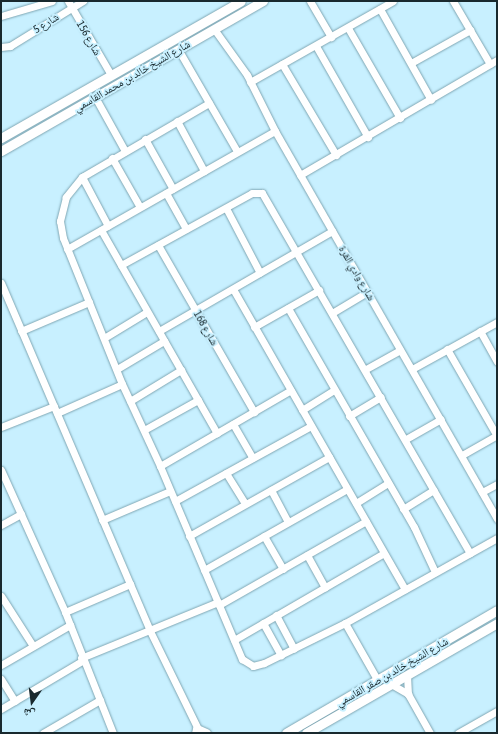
<!DOCTYPE html>
<html>
<head>
<meta charset="utf-8">
<style>
	body { margin:0 }
	#map { position:relative; width:498px; height:734px; overflow:hidden; background:#c8f0ff; font-family:"Asap Condensed","Noto Naskh Arabic",sans-serif }
	div>[style] { position:absolute }
	[style*='--x'] { left:calc(var(--x)*1px); top:calc(var(--y)*1px); width:calc(var(--w)*1px); rotate:calc(var(--a)*1deg) }
	.roads { filter:drop-shadow(0 0 1px #7fa6b3) drop-shadow(0 0 1px #7fa6b3) }
	.minor>* { height:7px; margin:-3.5px; padding:0 3.5px; transform-origin:3.5px; border-radius:3.5px; background:#fff }
	.major>* { height:9px; margin:-4.5px; padding:0 4.5px; transform-origin:4.5px; border-radius:4.5px; background:#fff }
	span { translate:-50% -50%; white-space:nowrap; text-align:center; line-height:1.15; -webkit-text-stroke:3.5px #c8f0ff; paint-order:stroke }
	.street-label { font-size:11px; color:#19292e }
	.frame { position:absolute; inset:0; border:2px solid #19292e; pointer-events:none }
	.north { position:absolute; left:12px; top:682px; width:40px; height:40px; -webkit-text-stroke:3px #c8f0ff; paint-order:stroke; rotate:194deg; font-size:11px; font-weight:700; line-height:16px; text-align:center; color:#19292e }
	.north::after { content:''; display:block; margin:auto; width:14px; height:18px; background:#19292e; clip-path:polygon(50% 0,100% 100%,50% 72%,0 100%) }
</style>
</head>
<body>
<div id="map">
	<div class="roads">
		<div class="minor">
			<i style="--x:68;--y:1;--w:86;--a:59.8"></i>
			<i style="--x:310;--y:1;--w:42;--a:59.7"></i>
			<i style="--x:453;--y:1;--w:73;--a:59.6"></i>
			<i style="--x:380;--y:9;--w:104;--a:60.7"></i>
			<i style="--x:1;--y:16;--w:53;--a:-16.4"></i>
			<i style="--x:348;--y:28;--w:104;--a:60"></i>
			<i style="--x:214;--y:29;--w:57;--a:54.3"></i>
			<i style="--x:247;--y:75;--w:63;--a:63.4"></i>
			<i style="--x:275;--y:131;--w:447;--a:60.2"></i>
			<i style="--x:316;--y:46;--w:105;--a:60.3"></i>
			<i style="--x:1;--y:47;--w:9;--a:-6"></i>
			<i style="--x:10;--y:46;--w:86;--a:-31.7"></i>
			<i style="--x:178;--y:49;--w:118;--a:60"></i>
			<i style="--x:411;--y:63;--w:68;--a:-29.2"></i>
			<i style="--x:282;--y:64;--w:106;--a:59.3"></i>
			<i style="--x:250;--y:82;--w:164;--a:-29.5"></i>
			<i style="--x:95;--y:97;--w:62;--a:60.9"></i>
			<i style="--x:209;--y:103;--w:147;--a:149.8"></i>
			<i style="--x:82;--y:177;--w:26;--a:129"></i>
			<i style="--x:66;--y:197;--w:25;--a:104"></i>
			<i style="--x:60;--y:221;--w:17;--a:80"></i>
			<i style="--x:63;--y:238;--w:157;--a:68"></i>
			<i style="--x:122;--y:384;--w:90;--a:65.1"></i>
			<i style="--x:160;--y:466;--w:210;--a:67"></i>
			<i style="--x:242;--y:659;--w:13;--a:32"></i>
			<i style="--x:253;--y:666;--w:11;--a:-15"></i>
			<i style="--x:264;--y:663;--w:90;--a:-26.3"></i>
			<i style="--x:345;--y:623;--w:174;--a:-29.2"></i>
			<i style="--x:177;--y:121;--w:57;--a:61.6"></i>
			<i style="--x:145;--y:139;--w:57;--a:60.8"></i>
			<i style="--x:112;--y:158;--w:56;--a:60.3"></i>
			<i style="--x:300;--y:175;--w:228;--a:-30.3"></i>
			<i style="--x:82;--y:177;--w:55;--a:62"></i>
			<i style="--x:166;--y:193;--w:41;--a:60.9"></i>
			<i style="--x:226;--y:208;--w:73;--a:62.4"></i>
			<i style="--x:101;--y:230;--w:234;--a:60.3"></i>
			<i style="--x:158;--y:245;--w:193;--a:60.1"></i>
			<i style="--x:67;--y:249;--w:239;--a:-29.6"></i>
			<i style="--x:121;--y:265;--w:149;--a:-28.8"></i>
			<i style="--x:252;--y:193;--w:10;--a:0"></i>
			<i style="--x:262;--y:193;--w:416;--a:60"></i>
			<i style="--x:1;--y:283;--w:379;--a:66.8"></i>
			<i style="--x:150;--y:631;--w:114;--a:63.9"></i>
			<i style="--x:233;--y:289;--w:346;--a:60.2"></i>
			<i style="--x:288;--y:308;--w:253;--a:60.1"></i>
			<i style="--x:414;--y:527;--w:50;--a:65"></i>
			<i style="--x:332;--y:313;--w:41;--a:-31"></i>
			<i style="--x:254;--y:327;--w:75;--a:-29.6"></i>
			<i style="--x:21;--y:331;--w:74;--a:-23.1"></i>
			<i style="--x:159;--y:331;--w:200;--a:-30"></i>
			<i style="--x:480;--y:331;--w:35;--a:61"></i>
			<i style="--x:104;--y:338;--w:50;--a:-31.2"></i>
			<i style="--x:447;--y:349;--w:100;--a:60.1"></i>
			<i style="--x:117;--y:369;--w:55;--a:-30.8"></i>
			<i style="--x:366;--y:369;--w:39;--a:-29"></i>
			<i style="--x:412;--y:369;--w:97;--a:-28.9"></i>
			<i style="--x:130;--y:401;--w:60;--a:-31.3"></i>
			<i style="--x:302;--y:410;--w:38;--a:-32"></i>
			<i style="--x:57;--y:413;--w:71;--a:-24"></i>
			<i style="--x:349;--y:416;--w:37;--a:-31"></i>
			<i style="--x:233;--y:424;--w:39;--a:60"></i>
			<i style="--x:1;--y:427;--w:57;--a:-21.6"></i>
			<i style="--x:144;--y:430;--w:62;--a:-29.1"></i>
			<i style="--x:406;--y:439;--w:40;--a:-29.7"></i>
			<i style="--x:462;--y:455;--w:40;--a:-29.7"></i>
			<i style="--x:160;--y:466;--w:151;--a:-30.1"></i>
			<i style="--x:1;--y:470;--w:156;--a:65.7"></i>
			<i style="--x:65;--y:612;--w:130;--a:68.4"></i>
			<i style="--x:226;--y:473;--w:36;--a:58"></i>
			<i style="--x:271;--y:490;--w:36;--a:62"></i>
			<i style="--x:482;--y:492;--w:17;--a:-28"></i>
			<i style="--x:175;--y:501;--w:155;--a:-28.9"></i>
			<i style="--x:356;--y:503;--w:38;--a:-32"></i>
			<i style="--x:403;--y:509;--w:36;--a:-32"></i>
			<i style="--x:102;--y:520;--w:74;--a:-23.1"></i>
			<i style="--x:1;--y:525;--w:23;--a:-29"></i>
			<i style="--x:189;--y:536;--w:161;--a:-29.4"></i>
			<i style="--x:264;--y:536;--w:38;--a:60"></i>
			<i style="--x:307;--y:555;--w:37;--a:61"></i>
			<i style="--x:204;--y:570;--w:164;--a:-29.5"></i>
			<i style="--x:1;--y:596;--w:59;--a:57.4"></i>
			<i style="--x:219;--y:605;--w:169;--a:-29.7"></i>
			<i style="--x:65;--y:612;--w:71;--a:-23.3"></i>
			<i style="--x:276;--y:615;--w:38;--a:62"></i>
			<i style="--x:263;--y:623;--w:37;--a:61"></i>
			<i style="--x:345;--y:623;--w:67;--a:60.4"></i>
			<i style="--x:234;--y:640;--w:173;--a:-30.1"></i>
			<i style="--x:81;--y:658;--w:148;--a:-22.2"></i>
			<i style="--x:1;--y:665;--w:80;--a:-30.1"></i>
			<i style="--x:407;--y:675;--w:19;--a:87"></i>
			<i style="--x:408;--y:694;--w:45;--a:60.6"></i>
			<i style="--x:1;--y:679;--w:26;--a:58"></i>
			<i style="--x:391;--y:684;--w:20;--a:30"></i>
			<i style="--x:1;--y:709;--w:94;--a:-30.7"></i>
			<i style="--x:43;--y:733;--w:66;--a:-30.1"></i>
			<i style="--x:458;--y:733;--w:45;--a:-29.4"></i>
		</div>
		<div class="major">
			<i style="--x:1;--y:138;--w:276;--a:-29.7"></i>
			<i style="--x:1;--y:151;--w:302;--a:-29.8"></i>
			<i style="--x:196;--y:733;--w:4;--a:-76"></i>
			<i style="--x:197;--y:729;--w:10;--a:24"></i>
			<i style="--x:286;--y:733;--w:244;--a:-30.2"></i>
			<i style="--x:306;--y:733;--w:220;--a:-29.9"></i>
		</div>
	</div>
	<div class="street-label">
		<span style="left:46px;top:23px;rotate:-32deg">شارع 5</span>
		<span style="left:89px;top:38px;rotate:60deg">شارع 156</span>
		<span style="left:132px;top:76px;rotate:-30deg">شارع الشيخ خالد بن محمد القاسمي</span>
		<span style="left:357px;top:273px;rotate:60deg">شارع وادي القرة</span>
		<span style="left:206px;top:328px;rotate:60deg">شارع 168</span>
		<span style="left:392px;top:672px;rotate:-30deg">شارع الشيخ خالد بن صقر القاسمي</span>
	</div>
	<div class="frame"></div>
	<div class="north">ش</div>
</div>
</body>
</html>
